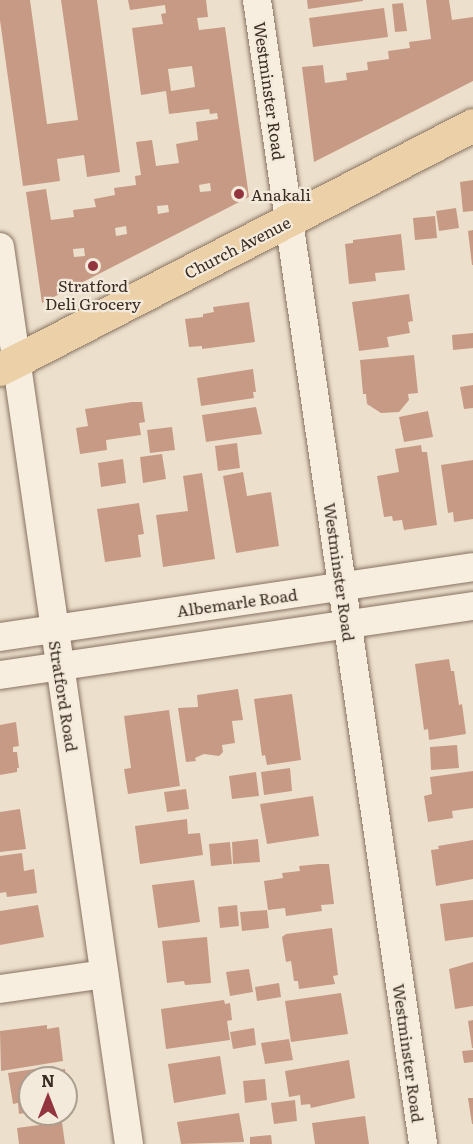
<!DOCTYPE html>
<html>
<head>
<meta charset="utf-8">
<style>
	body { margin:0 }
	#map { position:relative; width:473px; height:1144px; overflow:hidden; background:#ece0cc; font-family:Literata,serif }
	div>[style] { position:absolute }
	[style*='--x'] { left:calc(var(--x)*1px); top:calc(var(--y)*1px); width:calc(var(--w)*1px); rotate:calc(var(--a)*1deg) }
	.building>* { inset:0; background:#c79a85 }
	.roads { filter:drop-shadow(0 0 2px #887261) drop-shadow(0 0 2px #887261) }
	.minor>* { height:28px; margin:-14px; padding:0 14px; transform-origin:14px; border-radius:14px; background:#f7eedf }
	.primary>* { height:33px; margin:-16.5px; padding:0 16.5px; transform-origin:16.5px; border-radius:16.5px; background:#ebd0a8 }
	.dots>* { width:16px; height:16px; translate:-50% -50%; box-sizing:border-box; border:3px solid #f4eadb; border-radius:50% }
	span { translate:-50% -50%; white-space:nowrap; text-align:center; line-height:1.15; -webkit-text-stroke:4.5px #f4eadb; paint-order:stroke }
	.street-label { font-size:16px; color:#3a2c23 }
	.poi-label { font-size:16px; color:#3a2c23 }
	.left { translate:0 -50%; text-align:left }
	.north { position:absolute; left:18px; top:1066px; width:60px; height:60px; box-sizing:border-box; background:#f4eadb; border:2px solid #aa9e91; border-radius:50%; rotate:0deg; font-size:16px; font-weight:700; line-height:24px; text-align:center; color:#3a2c23 }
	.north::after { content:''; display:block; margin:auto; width:21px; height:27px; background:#93353e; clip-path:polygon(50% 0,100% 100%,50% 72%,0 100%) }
</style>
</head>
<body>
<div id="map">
	<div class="building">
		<i style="clip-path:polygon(0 0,30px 0,47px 124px,78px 120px,61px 0,97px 0,120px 172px,87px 177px,84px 155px,57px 159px,60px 181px,23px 186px,0 20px)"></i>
		<i style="clip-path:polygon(evenodd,128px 0,206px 0,208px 17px,197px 18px,199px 30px,225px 27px,249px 197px,42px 303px,26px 192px,46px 189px,51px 220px,74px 217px,73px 210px,96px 207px,94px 199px,115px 195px,114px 188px,136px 185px,135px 176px,141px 175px,136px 142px,152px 140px,156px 166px,179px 163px,176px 144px,198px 140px,196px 122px,218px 119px,217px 113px,210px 114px,209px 109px,169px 114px,166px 91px,141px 95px,132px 28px,163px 24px,161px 14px,166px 13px,165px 5px,130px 10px,128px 0,192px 66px,195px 87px,171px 91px,168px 69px,192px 66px,128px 0,210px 183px,211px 191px,200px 192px,199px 185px,210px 183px,128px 0,168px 205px,169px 212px,158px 214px,157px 206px,168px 205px,128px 0,126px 226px,127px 234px,116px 236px,115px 228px,126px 226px,128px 0,84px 248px,85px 256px,74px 257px,73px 249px,84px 248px)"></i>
		<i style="clip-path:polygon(307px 0,363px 0,363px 1px,308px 9px)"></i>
		<i style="clip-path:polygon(426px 0,449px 0,452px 20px,473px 17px,473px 81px,314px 162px,302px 67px,323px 65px,325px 83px,347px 80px,346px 73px,368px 70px,367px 62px,389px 59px,388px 51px,410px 48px,409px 42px,431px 39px)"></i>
		<i style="clip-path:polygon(403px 3px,407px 31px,395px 32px,392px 4px)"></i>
		<i style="clip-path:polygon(384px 8px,388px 37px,313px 47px,309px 18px)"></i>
		<i style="clip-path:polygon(473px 180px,473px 211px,463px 212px,460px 182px)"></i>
		<i style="clip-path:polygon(456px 208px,459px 228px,439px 231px,436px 211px)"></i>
		<i style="clip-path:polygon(435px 216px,437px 238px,415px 240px,413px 218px)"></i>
		<i style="clip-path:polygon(473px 230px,473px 265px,472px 265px,468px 231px)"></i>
		<i style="clip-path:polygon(401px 234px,405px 270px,375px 273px,376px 281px,349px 284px,345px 244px,353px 243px,353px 240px)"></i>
		<i style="clip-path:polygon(409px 294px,413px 321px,408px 322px,410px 333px,387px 337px,389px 347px,359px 351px,352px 302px)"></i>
		<i style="clip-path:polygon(249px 302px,255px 342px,202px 349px,202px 346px,189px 347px,185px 319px,203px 317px,203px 314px,214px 312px,213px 307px)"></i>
		<i style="clip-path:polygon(473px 333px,473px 348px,453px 350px,452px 335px)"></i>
		<i style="clip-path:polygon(414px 355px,418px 393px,408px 394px,409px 400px,399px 412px,381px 413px,367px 404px,366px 394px,363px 394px,360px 360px)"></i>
		<i style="clip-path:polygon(253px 369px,256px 392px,253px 392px,254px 398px,201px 406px,197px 378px)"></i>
		<i style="clip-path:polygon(473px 385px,473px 408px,464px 409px,460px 387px)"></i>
		<i style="clip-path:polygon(132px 402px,142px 402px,145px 422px,139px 423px,141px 435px,106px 440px,107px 450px,80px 454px,76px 428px,88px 426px,85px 409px)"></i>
		<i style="clip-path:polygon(256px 407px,262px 434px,206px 442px,202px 415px)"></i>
		<i style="clip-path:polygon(428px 411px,433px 437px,404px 442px,399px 417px)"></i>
		<i style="clip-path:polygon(172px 427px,175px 450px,150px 453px,147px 430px)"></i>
		<i style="clip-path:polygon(237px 443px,240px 468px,218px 471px,215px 446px)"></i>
		<i style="clip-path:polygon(421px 445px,422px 452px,427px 452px,437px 525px,404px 530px,402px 520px,393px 521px,392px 516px,384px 517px,377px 476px,399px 472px,395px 449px)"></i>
		<i style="clip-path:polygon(162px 454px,166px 479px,143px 483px,140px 457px)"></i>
		<i style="clip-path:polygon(123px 459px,126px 483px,101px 487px,98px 463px)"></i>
		<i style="clip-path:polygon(473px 460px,473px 519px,454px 522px,453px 512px,448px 513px,441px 465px)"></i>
		<i style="clip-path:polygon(243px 472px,247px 496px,271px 492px,279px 546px,236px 553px,223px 476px)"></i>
		<i style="clip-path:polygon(202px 473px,215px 559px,163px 567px,156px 515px,188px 511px,183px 476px)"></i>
		<i style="clip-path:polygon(139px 503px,144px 534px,138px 535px,141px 557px,105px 562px,97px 509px)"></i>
		<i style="clip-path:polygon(449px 659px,451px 671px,454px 671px,459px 705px,462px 704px,466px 734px,429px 740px,428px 729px,424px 730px,415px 664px)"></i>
		<i style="clip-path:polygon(238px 689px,243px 720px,232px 721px,235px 743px,222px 745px,223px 752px,219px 756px,204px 754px,195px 758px,196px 761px,186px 762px,178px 708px,198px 707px,197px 695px)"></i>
		<i style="clip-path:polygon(292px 694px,301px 760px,267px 765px,265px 755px,262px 756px,254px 699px)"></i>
		<i style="clip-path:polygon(169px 710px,180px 786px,128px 794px,124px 769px,131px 768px,124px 716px)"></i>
		<i style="clip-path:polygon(16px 722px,19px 746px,13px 747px,13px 752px,17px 752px,19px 768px,17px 768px,17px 772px,0 775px,0 725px)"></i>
		<i style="clip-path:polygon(457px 745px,459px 768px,431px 770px,430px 747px)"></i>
		<i style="clip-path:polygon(290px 768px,292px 791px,264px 795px,261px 772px)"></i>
		<i style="clip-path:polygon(473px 771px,473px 808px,452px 811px,453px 818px,428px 822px,424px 796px,432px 794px,430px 777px)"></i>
		<i style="clip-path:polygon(256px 772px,259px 796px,232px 799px,229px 776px)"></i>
		<i style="clip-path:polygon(186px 789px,189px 809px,167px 812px,164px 792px)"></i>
		<i style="clip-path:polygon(313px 796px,319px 836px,267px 844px,260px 804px)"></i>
		<i style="clip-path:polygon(20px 809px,26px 849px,0 852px,0 812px)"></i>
		<i style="clip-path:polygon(187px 819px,188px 834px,200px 833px,203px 855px,140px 864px,135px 826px)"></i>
		<i style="clip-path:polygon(258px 839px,260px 862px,233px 864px,232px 842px)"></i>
		<i style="clip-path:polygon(473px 840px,473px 879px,436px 886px,431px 850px,439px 849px,438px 846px)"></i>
		<i style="clip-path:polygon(230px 842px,232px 864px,211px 866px,209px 844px)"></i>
		<i style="clip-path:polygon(22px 853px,24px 871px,34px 869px,37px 893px,7px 897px,6px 892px,0 893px,0 856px)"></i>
		<i style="clip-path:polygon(319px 864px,329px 864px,334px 904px,321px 905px,322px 911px,286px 916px,285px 908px,268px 910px,264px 881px,283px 878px,282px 873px,300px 871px,299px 866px)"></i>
		<i style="clip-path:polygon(194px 880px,200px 922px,158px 928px,152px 885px)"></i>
		<i style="clip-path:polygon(473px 900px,473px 937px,445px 941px,440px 904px)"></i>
		<i style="clip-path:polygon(38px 905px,44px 937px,0 945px,0 911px)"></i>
		<i style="clip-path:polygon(237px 905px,239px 926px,220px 928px,218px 907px)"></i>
		<i style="clip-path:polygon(267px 910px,269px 928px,242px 931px,240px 912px)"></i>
		<i style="clip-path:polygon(332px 928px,338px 975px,333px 976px,335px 984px,299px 989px,298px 981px,294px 981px,291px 961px,286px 962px,282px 937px,286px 934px)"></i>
		<i style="clip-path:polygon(207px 937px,211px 983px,185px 985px,184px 981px,167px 983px,162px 941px)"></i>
		<i style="clip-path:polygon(473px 962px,473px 1006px,455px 1009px,449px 969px)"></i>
		<i style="clip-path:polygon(249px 969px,253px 992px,230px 996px,226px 972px)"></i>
		<i style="clip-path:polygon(279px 983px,281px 997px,257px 1001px,255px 987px)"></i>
		<i style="clip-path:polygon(341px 993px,348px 1034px,291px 1042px,285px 1001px)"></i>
		<i style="clip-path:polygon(224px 1000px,225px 1004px,230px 1003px,232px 1020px,227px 1021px,230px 1040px,166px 1049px,161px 1009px)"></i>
		<i style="clip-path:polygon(473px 1020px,473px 1048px,472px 1048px,468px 1021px)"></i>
		<i style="clip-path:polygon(47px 1025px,47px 1029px,59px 1027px,63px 1061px,1px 1071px,0 1031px)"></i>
		<i style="clip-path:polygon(254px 1028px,256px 1045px,233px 1049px,230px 1032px)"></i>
		<i style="clip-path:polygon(289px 1039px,293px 1060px,265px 1064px,261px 1043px)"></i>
		<i style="clip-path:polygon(473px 1050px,473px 1062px,464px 1063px,462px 1051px)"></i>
		<i style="clip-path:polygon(220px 1056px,226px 1094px,174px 1103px,168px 1064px)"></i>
		<i style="clip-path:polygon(349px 1060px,355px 1098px,311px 1108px,310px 1104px,301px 1105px,300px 1095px,289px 1097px,285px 1071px)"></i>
		<i style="clip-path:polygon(54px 1066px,55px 1070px,65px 1069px,66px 1078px,30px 1078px,30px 1112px,19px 1114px,18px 1103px,13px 1104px,8px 1073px)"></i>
		<i style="clip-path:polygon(265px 1079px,267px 1100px,245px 1103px,243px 1081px)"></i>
		<i style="clip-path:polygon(66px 1087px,71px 1111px,66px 1112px)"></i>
		<i style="clip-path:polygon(468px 1098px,473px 1098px,473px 1124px,472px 1124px)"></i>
		<i style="clip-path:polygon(295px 1100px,297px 1121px,274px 1124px,271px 1103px)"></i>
		<i style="clip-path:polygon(239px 1113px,244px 1142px,181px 1144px,177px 1122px)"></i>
		<i style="clip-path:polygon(365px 1116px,369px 1144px,315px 1144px,312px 1123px)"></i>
		<i style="clip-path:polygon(62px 1122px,65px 1144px,19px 1144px,17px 1128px)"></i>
		<i style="clip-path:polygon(271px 1135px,272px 1144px,250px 1144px,250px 1137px)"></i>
	</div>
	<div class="roads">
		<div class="minor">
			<i style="--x:257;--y:0;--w:1156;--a:81.74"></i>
			<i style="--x:0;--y:247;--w:906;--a:81.82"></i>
			<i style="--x:0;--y:637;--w:478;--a:-8.4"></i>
			<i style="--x:0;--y:675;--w:478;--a:-8.3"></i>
			<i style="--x:0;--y:989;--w:105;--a:-8.2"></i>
		</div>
		<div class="primary">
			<i style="--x:0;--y:369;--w:532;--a:-27.29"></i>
		</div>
	</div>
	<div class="dots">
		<i style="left:239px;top:194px;background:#93353e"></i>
		<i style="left:93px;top:266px;background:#93353e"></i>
	</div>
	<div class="street-label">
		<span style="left:270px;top:91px;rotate:82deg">Westminster Road</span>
		<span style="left:237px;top:247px;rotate:-27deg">Church Avenue</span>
		<span style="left:340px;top:572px;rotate:82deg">Westminster Road</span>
		<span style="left:237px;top:602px;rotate:-8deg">Albemarle Road</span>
		<span style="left:64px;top:696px;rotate:81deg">Stratford Road</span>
		<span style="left:409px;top:1053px;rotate:82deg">Westminster Road</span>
	</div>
	<div class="poi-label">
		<span class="left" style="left:251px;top:194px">Anakali</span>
		<span style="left:93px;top:294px">Stratford<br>Deli Grocery</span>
	</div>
	<div class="north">N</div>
</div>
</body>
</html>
